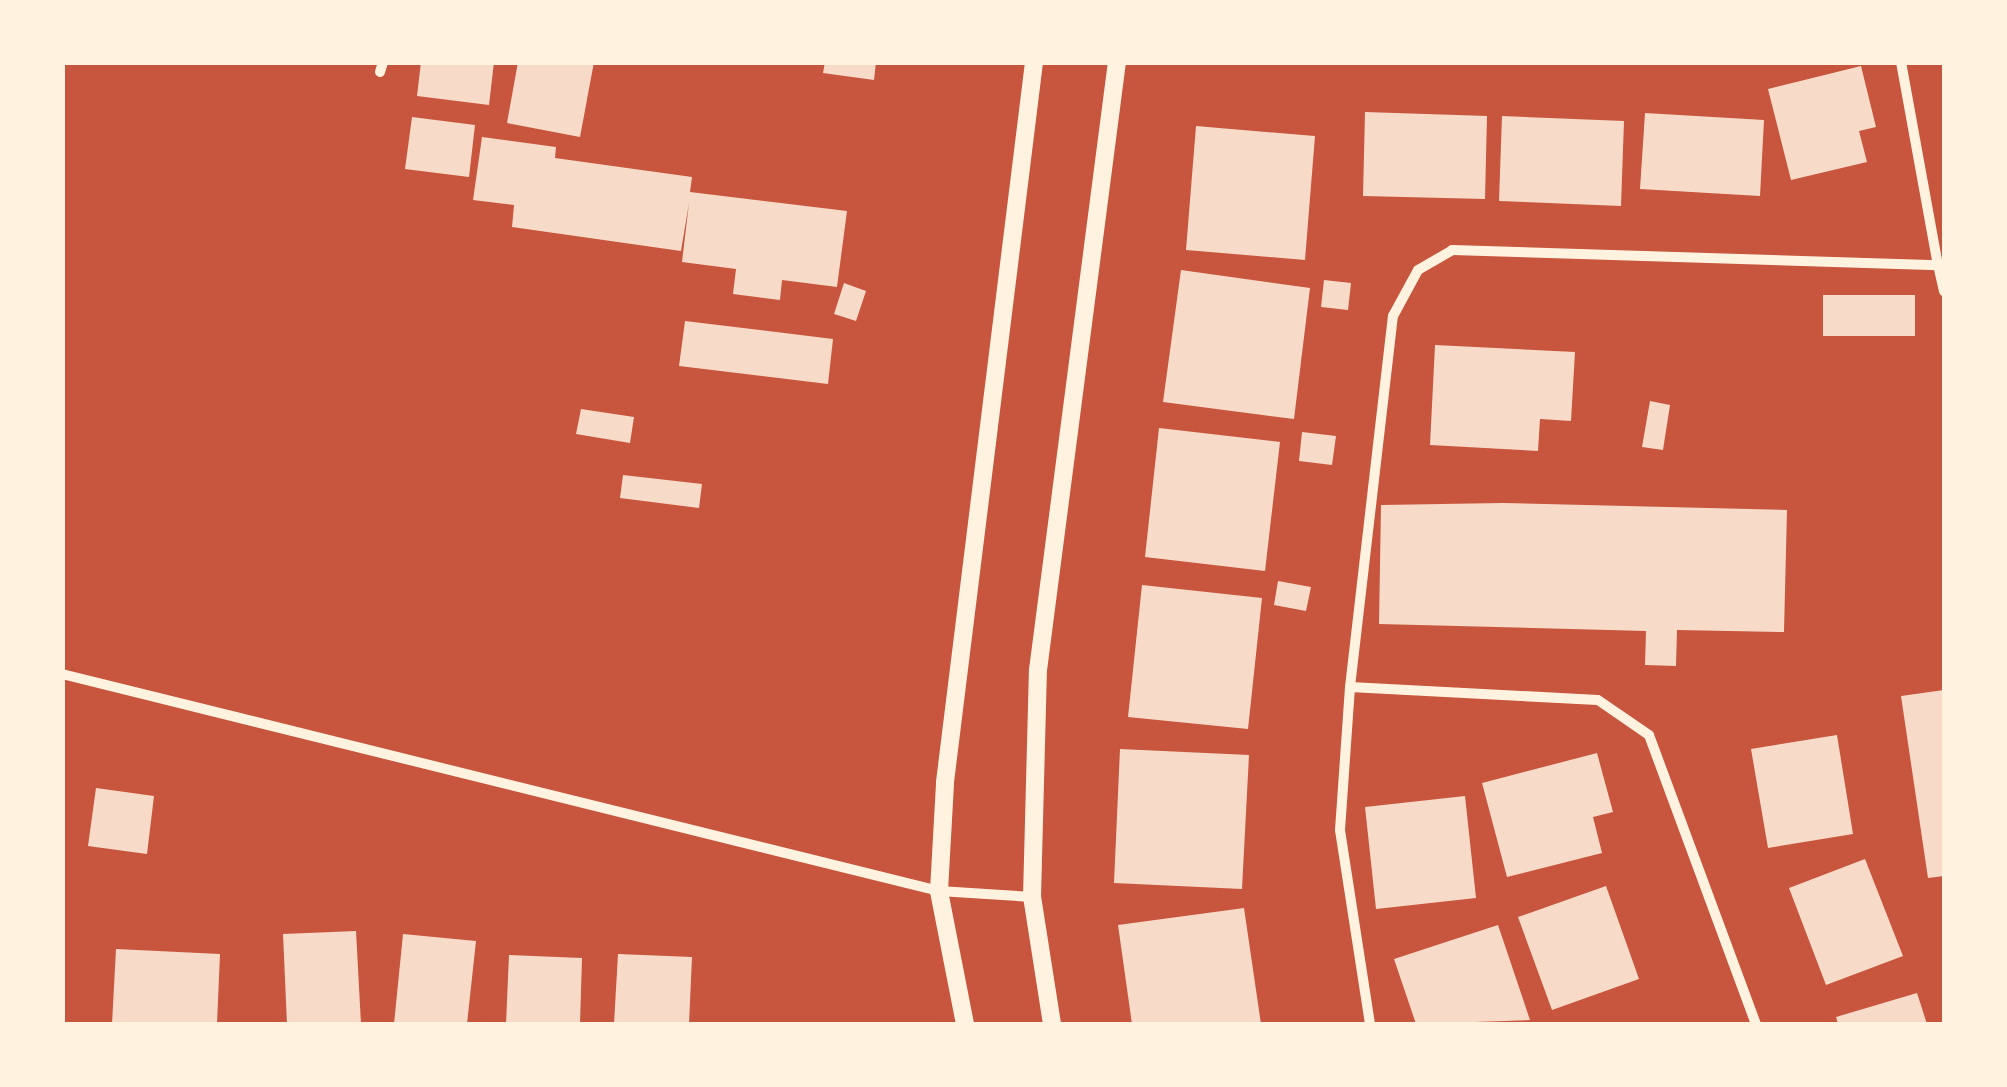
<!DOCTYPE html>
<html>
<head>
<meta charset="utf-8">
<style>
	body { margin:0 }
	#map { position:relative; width:2007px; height:1087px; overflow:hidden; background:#c8553d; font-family:"Public Sans",sans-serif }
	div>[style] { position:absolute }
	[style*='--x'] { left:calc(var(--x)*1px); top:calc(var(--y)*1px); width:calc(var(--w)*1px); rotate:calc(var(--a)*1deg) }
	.building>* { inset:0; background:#f7dbc8 }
	.minor>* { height:10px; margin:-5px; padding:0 5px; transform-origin:5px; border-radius:5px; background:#fff3e0 }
	.tertiary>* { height:18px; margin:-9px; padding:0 9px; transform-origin:9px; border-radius:9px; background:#fff3e0 }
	span { translate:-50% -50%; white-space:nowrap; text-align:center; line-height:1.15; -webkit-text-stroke:10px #fff3e0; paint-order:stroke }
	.frame { position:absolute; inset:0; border:65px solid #fff3e0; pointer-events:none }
</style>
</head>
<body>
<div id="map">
	<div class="building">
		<i style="clip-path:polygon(421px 62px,494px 62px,489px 105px,417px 96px)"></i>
		<i style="clip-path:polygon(518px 62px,594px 62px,580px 137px,507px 123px)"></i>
		<i style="clip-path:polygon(825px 62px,876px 62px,874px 80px,823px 73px)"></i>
		<i style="clip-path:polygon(1861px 66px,1876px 127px,1859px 131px,1867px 162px,1791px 180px,1768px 89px)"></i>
		<i style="clip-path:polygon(1365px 112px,1487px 116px,1485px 199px,1363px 196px)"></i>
		<i style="clip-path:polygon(1645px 113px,1764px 120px,1760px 196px,1640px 189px)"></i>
		<i style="clip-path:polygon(1502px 116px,1624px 121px,1621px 206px,1499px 201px)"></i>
		<i style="clip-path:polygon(412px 117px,475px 125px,469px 177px,405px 169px)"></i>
		<i style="clip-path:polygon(1196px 126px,1315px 136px,1305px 260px,1186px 250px)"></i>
		<i style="clip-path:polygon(482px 137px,556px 147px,555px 158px,692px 177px,690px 192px,847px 211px,837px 287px,782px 280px,780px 300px,733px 294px,736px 269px,682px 262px,689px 203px,681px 251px,512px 227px,514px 205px,473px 200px)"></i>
		<i style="clip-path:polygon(1181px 270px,1310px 288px,1294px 419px,1163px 402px)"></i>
		<i style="clip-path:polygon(1324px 280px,1351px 283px,1348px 310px,1321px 307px)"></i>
		<i style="clip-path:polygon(844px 283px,866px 291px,856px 321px,834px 314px)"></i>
		<i style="clip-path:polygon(1823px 295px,1915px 295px,1915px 336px,1823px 336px)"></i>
		<i style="clip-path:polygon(685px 321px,833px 339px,828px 384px,679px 366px)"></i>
		<i style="clip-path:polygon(1435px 345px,1575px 352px,1571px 421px,1540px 419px,1538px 451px,1430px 445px)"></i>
		<i style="clip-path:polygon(1650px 401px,1670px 405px,1663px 450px,1642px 447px)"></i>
		<i style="clip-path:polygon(581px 409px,634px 417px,630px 443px,576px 434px)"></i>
		<i style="clip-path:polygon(1159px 428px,1280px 442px,1265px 571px,1145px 557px)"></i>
		<i style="clip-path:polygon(1302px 432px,1336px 436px,1332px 465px,1299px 461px)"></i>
		<i style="clip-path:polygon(623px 475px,702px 484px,699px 508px,620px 498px)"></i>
		<i style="clip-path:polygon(1503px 503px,1787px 510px,1784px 632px,1677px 630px,1676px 666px,1645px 665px,1646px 631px,1379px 624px,1381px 505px)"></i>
		<i style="clip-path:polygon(1278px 581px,1311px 587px,1306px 611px,1274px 605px)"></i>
		<i style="clip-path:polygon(1142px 585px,1262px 598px,1248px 729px,1128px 717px)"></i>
		<i style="clip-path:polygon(1944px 690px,1944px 876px,1928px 878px,1901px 696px)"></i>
		<i style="clip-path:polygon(1837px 735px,1853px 834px,1768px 848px,1751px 749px)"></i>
		<i style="clip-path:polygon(1120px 749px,1249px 755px,1242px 889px,1114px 883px)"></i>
		<i style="clip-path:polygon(1597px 753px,1613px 812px,1593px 817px,1602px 853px,1507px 877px,1482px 783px)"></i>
		<i style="clip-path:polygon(96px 788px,154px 796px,147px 854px,88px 846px)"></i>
		<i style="clip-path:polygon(1465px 796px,1476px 898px,1376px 909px,1365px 807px)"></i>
		<i style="clip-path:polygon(1865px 859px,1903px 956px,1826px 985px,1789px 888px)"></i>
		<i style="clip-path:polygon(1606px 886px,1639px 979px,1552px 1010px,1518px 917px)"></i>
		<i style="clip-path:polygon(1244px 908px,1261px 1024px,1132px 1024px,1118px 925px)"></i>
		<i style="clip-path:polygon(1498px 925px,1530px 1020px,1416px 1024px,1394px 959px)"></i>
		<i style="clip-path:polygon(356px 931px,361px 1024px,287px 1024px,283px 934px)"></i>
		<i style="clip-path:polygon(403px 934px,476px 941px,467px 1024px,394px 1024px)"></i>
		<i style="clip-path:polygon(116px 949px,220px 954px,217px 1024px,112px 1024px)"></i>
		<i style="clip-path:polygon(618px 954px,692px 957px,689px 1024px,614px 1024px)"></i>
		<i style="clip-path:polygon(509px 955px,582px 958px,580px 1024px,506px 1024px)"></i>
		<i style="clip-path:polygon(1917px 993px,1927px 1024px,1838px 1024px,1836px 1017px)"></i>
	</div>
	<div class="minor">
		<i style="--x:1901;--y:62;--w:206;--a:79.7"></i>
		<i style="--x:380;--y:72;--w:10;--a:-73"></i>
		<i style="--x:62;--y:674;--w:903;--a:13.9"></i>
		<i style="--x:939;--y:891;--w:93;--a:3.7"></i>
		<i style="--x:1350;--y:687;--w:373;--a:-83.4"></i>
		<i style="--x:1393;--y:316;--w:52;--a:-61.5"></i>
		<i style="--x:1418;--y:270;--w:39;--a:-30"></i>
		<i style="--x:1452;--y:250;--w:486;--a:1.8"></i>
		<i style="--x:1938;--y:265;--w:27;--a:77"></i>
		<i style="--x:1370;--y:1024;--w:196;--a:-98.8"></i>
		<i style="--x:1340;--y:830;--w:143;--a:-86"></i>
		<i style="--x:1350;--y:687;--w:248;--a:3"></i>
		<i style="--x:1598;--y:700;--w:62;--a:34.5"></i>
		<i style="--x:1649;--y:735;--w:308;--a:69.7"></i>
	</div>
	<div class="tertiary">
		<i style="--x:965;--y:1024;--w:136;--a:-101.1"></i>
		<i style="--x:939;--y:891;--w:109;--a:-86.8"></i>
		<i style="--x:945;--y:782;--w:725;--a:-82.95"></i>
		<i style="--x:1052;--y:1024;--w:129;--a:-98.9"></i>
		<i style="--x:1032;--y:897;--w:227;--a:-88.5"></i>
		<i style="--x:1038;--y:670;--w:613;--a:-82.6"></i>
	</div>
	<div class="frame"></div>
</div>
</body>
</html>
